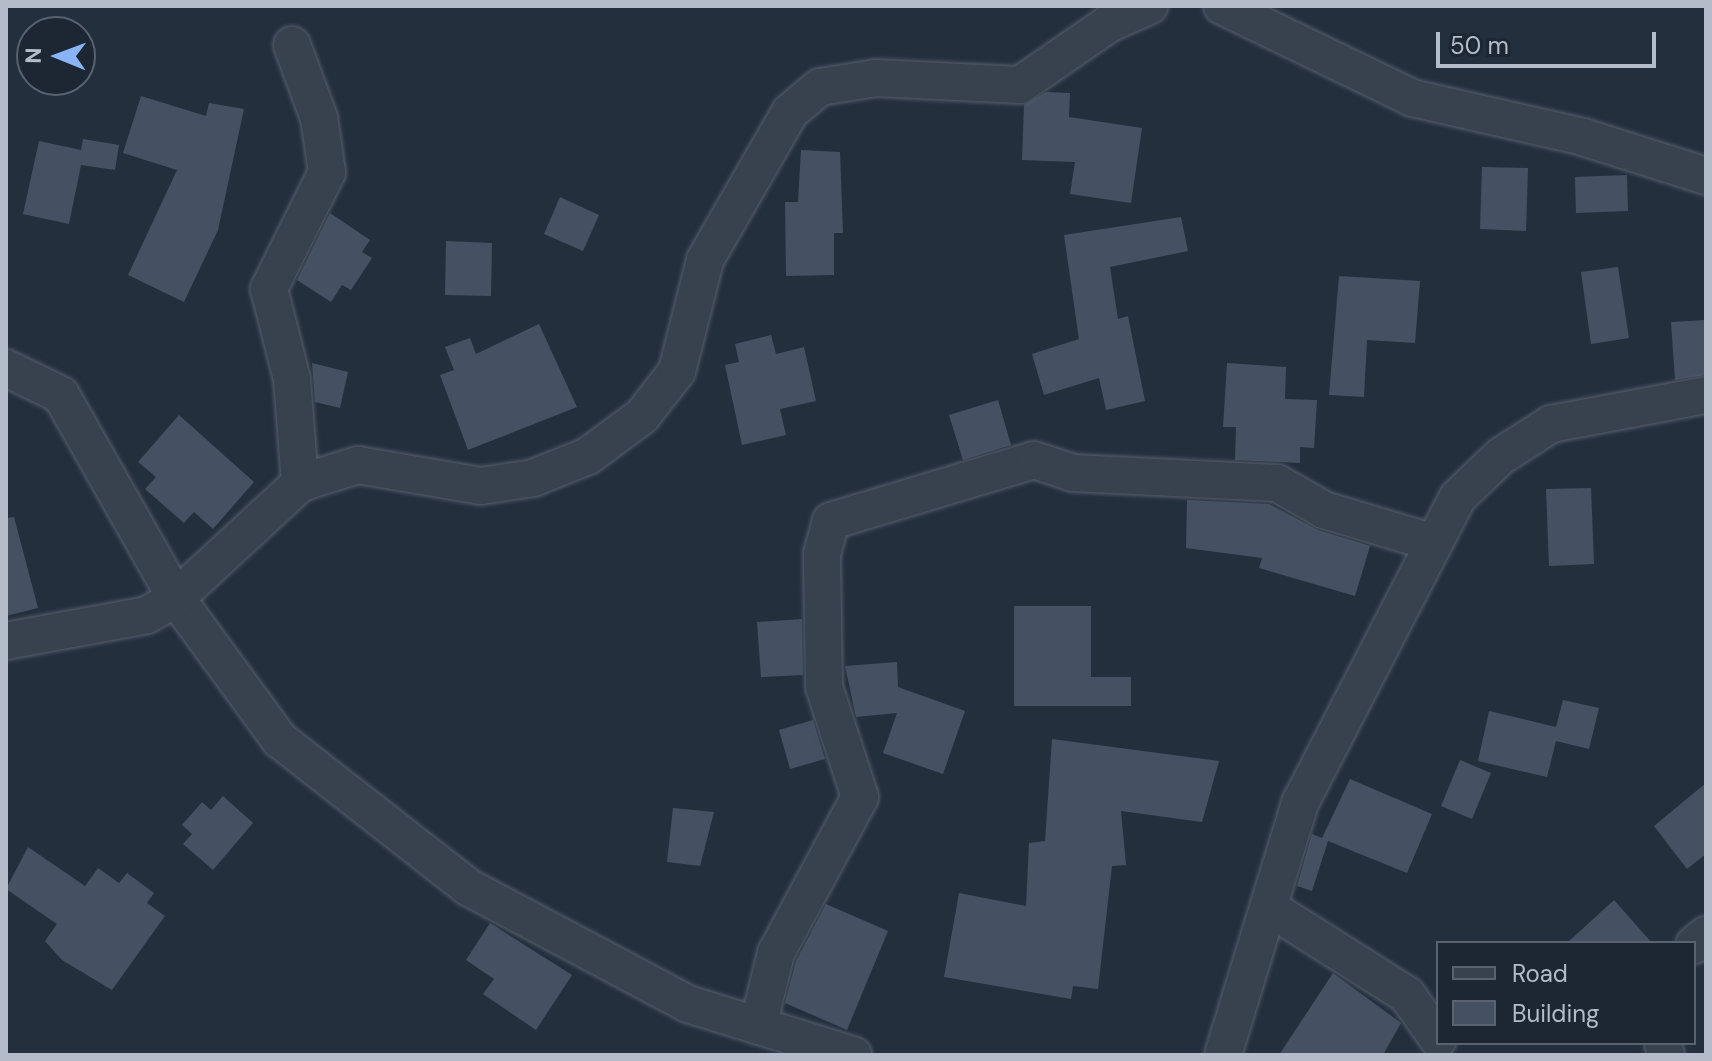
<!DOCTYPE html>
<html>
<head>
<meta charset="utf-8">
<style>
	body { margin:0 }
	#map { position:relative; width:1712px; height:1061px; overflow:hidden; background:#242f3e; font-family:"DM Sans",sans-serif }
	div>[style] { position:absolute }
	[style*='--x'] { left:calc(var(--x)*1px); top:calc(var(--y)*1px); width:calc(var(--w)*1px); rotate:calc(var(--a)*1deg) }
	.building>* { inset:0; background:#455162 }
	.roads { filter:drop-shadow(0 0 2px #565f6c) drop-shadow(0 0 2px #565f6c) }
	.minor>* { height:36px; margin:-18px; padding:0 18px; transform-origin:18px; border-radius:18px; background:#38414e }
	span { translate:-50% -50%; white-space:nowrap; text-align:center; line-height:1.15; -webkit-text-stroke:6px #1d2633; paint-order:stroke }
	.frame { position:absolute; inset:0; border:8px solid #b4bcc9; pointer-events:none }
	.legend { position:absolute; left:1436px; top:941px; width:260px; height:104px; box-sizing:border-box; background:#1d2633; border:2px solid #59626f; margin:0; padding:10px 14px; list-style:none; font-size:24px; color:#b4bcc9 }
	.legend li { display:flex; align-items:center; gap:16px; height:40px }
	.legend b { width:40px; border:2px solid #59626f }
	.north { position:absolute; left:16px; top:16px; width:80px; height:80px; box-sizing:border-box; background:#1d2633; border:2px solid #59626f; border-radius:50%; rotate:271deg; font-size:22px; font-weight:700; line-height:32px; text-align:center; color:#b4bcc9 }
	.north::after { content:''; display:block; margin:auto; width:28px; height:36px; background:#8ab4f8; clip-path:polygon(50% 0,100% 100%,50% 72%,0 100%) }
	.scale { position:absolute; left:1436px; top:32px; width:220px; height:36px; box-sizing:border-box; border:4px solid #b4bcc9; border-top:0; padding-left:10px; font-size:24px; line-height:28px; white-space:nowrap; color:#b4bcc9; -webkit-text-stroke:6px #1d2633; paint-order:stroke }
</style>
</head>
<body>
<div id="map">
	<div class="building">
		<i style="clip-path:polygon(1046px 92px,1070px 93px,1069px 117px,1142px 128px,1131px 203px,1070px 194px,1075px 162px,1022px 160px,1024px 105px)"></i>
		<i style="clip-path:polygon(141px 96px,206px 116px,209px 103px,244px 109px,218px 230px,184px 302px,128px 275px,177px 170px,123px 153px)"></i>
		<i style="clip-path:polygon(83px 139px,119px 145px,115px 170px,81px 165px,69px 224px,23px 214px,39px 141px,81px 150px)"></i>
		<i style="clip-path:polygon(801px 150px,840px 152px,843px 233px,834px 233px,834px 275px,786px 276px,785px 202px,798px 202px)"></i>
		<i style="clip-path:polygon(1482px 167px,1528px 168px,1526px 231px,1480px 229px)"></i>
		<i style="clip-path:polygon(1627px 175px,1628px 211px,1576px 213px,1575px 177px)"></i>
		<i style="clip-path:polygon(560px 197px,599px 215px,583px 251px,544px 234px)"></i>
		<i style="clip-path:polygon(330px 213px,370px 240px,362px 252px,372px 258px,351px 290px,342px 285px,331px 302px,297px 280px)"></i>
		<i style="clip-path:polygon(1181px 217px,1188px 251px,1110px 267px,1118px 319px,1128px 316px,1145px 401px,1106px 410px,1099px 378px,1044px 395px,1032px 354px,1079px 339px,1064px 235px)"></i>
		<i style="clip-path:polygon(446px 241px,492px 243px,491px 296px,445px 295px)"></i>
		<i style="clip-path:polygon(1618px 267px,1629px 338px,1591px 344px,1581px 272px)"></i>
		<i style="clip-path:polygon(1339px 276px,1420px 281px,1415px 343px,1367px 340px,1364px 397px,1329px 395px)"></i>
		<i style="clip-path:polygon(1706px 320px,1706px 375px,1675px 380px,1671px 322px)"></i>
		<i style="clip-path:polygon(539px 324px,577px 407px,468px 450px,440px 375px,454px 370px,445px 347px,470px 338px,476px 354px)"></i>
		<i style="clip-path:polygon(771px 335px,776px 354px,804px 347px,816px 401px,780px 409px,786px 435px,742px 445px,725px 365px,739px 362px,735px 344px)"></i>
		<i style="clip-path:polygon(312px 363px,348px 372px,340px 408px,315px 402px)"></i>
		<i style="clip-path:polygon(1227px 363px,1286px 367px,1285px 399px,1317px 400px,1314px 448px,1300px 447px,1300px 463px,1235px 460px,1236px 427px,1223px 427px)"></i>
		<i style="clip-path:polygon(998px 400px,1011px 445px,963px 460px,949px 415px)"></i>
		<i style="clip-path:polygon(179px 415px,254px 482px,213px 529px,194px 512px,184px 523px,145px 489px,156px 477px,138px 462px)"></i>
		<i style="clip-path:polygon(1591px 488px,1594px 564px,1549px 566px,1546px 489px)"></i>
		<i style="clip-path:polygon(1187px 500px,1269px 504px,1318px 530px,1370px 546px,1355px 596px,1259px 568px,1262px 558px,1186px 548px)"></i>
		<i style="clip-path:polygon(14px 517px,38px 608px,6px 616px,6px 518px)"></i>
		<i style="clip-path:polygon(1014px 606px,1091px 606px,1091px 677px,1131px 677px,1131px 706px,1014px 706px)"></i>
		<i style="clip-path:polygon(802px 619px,803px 675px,761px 677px,757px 622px)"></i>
		<i style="clip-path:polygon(897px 662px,898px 687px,965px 711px,943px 774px,883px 753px,897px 713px,856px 717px,845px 666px)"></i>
		<i style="clip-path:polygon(1563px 700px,1599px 708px,1589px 749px,1556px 741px,1547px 777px,1478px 761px,1489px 711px,1556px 727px)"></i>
		<i style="clip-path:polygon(813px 720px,825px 759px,790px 769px,779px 730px)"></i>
		<i style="clip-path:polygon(1052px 739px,1219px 761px,1202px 822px,1121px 811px,1126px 865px,1112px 866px,1098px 989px,1073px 986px,1071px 999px,944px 977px,959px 893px,1026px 906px,1029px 843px,1045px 841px)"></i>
		<i style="clip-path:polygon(1460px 760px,1491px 773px,1472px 819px,1441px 806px)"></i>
		<i style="clip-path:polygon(1350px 779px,1432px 814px,1407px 873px,1328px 841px,1312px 891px,1297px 886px,1312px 834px,1322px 838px)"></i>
		<i style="clip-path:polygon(1706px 783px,1706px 854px,1687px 869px,1654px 826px)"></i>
		<i style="clip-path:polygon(223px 796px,253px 823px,213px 870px,183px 844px,192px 834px,182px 825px,202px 802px,211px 810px)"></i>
		<i style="clip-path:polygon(673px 808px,714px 812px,700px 866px,667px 862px)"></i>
		<i style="clip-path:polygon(28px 847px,85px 886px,98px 868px,119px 883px,127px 873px,154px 893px,147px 903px,165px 916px,112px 990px,62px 960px,45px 941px,57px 924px,6px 889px)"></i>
		<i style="clip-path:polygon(1614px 900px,1652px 943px,1567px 943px)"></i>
		<i style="clip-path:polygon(826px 904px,888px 931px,847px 1030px,785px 1003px,796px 961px)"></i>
		<i style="clip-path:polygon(490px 923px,572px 975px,536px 1030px,483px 994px,494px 979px,466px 960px)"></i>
		<i style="clip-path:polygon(1333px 973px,1401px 1023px,1383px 1055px,1279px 1055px)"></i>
	</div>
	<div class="roads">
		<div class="minor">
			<i style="--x:1222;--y:6;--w:211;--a:25.8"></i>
			<i style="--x:1412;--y:98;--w:175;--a:12.8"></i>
			<i style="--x:1583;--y:137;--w:129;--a:17.6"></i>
			<i style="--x:292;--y:45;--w:78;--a:69.7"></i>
			<i style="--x:319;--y:118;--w:55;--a:81.6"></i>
			<i style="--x:327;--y:172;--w:131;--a:116.4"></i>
			<i style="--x:269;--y:289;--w:93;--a:75.7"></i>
			<i style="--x:292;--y:379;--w:104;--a:85.6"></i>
			<i style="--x:6;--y:368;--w:61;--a:26.1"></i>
			<i style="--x:61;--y:395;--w:233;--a:60.5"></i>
			<i style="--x:176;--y:598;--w:176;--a:53.8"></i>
			<i style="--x:280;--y:740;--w:239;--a:38"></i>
			<i style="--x:468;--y:887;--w:249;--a:28"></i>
			<i style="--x:688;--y:1004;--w:173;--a:17.2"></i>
			<i style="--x:6;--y:641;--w:143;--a:-10.4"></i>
			<i style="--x:147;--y:615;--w:34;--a:-30"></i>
			<i style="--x:176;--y:598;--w:169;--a:-42.8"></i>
			<i style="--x:300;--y:483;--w:61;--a:-17.2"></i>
			<i style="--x:358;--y:465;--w:125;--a:9.7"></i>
			<i style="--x:481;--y:486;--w:53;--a:-8.7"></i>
			<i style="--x:533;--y:478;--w:59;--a:-21.8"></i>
			<i style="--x:588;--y:456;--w:67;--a:-36.5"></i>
			<i style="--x:642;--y:416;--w:57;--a:-52.1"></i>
			<i style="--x:677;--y:371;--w:114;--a:-75.8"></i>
			<i style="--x:705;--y:260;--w:171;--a:-60.1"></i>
			<i style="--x:790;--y:112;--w:39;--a:-40"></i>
			<i style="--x:820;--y:87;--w:57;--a:-9.1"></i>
			<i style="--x:876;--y:78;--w:144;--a:2.8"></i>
			<i style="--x:1020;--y:85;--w:109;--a:-34.6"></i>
			<i style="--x:1110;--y:23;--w:43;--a:-23.6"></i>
			<i style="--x:1271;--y:909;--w:161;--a:32.3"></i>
			<i style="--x:1407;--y:995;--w:54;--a:54.8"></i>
			<i style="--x:1694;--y:945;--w:16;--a:-40"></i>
			<i style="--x:758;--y:1026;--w:75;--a:-76.1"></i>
			<i style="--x:776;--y:953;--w:177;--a:-61.7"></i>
			<i style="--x:860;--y:797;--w:116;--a:-108.1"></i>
			<i style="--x:824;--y:687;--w:133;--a:-90.9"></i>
			<i style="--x:822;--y:554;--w:34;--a:-75"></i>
			<i style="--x:831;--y:521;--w:212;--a:-16.7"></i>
			<i style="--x:1034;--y:460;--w:41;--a:18.4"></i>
			<i style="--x:1073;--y:473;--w:204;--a:2.8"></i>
			<i style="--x:1277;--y:483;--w:54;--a:29.9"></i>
			<i style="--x:1324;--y:510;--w:115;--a:16.7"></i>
			<i style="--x:1663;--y:1043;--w:12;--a:76"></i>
			<i style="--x:1223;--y:1055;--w:264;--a:-73"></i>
			<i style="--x:1300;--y:803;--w:344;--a:-62.7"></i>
			<i style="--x:1458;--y:497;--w:59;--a:-43.6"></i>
			<i style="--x:1501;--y:456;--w:59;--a:-32.6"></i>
			<i style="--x:1551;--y:424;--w:158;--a:-10.6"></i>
		</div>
	</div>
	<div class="frame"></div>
	<ul class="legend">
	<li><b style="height:10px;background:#38414e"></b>Road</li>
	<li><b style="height:22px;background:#455162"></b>Building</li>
	</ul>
	<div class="north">N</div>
	<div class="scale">50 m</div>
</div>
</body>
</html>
